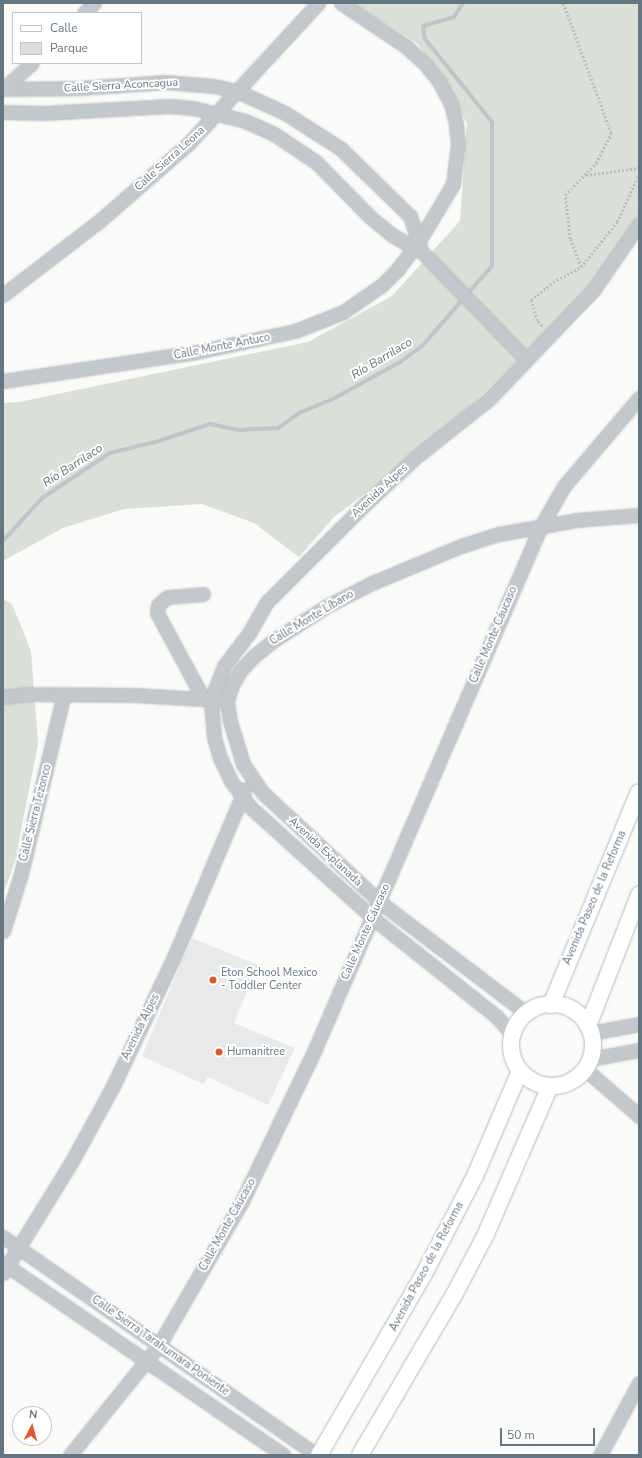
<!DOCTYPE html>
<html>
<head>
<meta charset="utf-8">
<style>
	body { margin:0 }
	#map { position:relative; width:642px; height:1458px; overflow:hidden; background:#fafaf8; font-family:"Nunito Sans",sans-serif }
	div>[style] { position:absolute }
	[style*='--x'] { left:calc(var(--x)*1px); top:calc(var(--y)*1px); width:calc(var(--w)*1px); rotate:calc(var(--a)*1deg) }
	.built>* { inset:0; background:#e8e9e9 }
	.green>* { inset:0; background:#dadfd7 }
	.stream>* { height:4px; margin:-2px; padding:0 2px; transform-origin:2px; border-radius:2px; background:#bbc7cb }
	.path>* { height:2.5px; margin-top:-1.25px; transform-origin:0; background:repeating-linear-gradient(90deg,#bbbfc2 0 2px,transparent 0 4px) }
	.roads { filter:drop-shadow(0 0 1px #b5babe) drop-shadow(0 0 1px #b5babe) }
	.minor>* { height:13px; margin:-6.5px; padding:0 6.5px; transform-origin:6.5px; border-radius:6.5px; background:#c3c8cc }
	.major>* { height:16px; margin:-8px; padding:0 8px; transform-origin:8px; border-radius:8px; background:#fff }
	.major>.ring { margin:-8px; padding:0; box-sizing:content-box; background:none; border:16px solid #fff; border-radius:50% }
	.dots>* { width:11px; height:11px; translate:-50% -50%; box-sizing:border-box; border:2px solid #fff; border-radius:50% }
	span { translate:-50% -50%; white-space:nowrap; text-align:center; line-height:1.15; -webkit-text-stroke:4px #fff; paint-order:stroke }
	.street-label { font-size:11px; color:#657683 }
	.poi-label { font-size:11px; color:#657683 }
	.left { translate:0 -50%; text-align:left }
	.water-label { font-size:12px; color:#60757c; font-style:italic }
	.frame { position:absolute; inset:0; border:4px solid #657683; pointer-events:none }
	.legend { position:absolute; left:12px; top:12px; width:130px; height:52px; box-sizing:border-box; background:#fff; border:1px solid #c1c8cd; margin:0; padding:5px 7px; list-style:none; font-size:12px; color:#657683 }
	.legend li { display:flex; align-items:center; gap:8px; height:20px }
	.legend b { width:20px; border:1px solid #c1c8cd }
	.north { position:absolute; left:12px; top:1406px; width:40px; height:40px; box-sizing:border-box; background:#fff; border:1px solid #c1c8cd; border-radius:50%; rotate:6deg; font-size:11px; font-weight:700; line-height:16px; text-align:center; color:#657683 }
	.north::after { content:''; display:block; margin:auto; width:14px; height:18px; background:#e4572e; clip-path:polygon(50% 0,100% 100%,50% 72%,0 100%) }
	.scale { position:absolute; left:500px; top:1428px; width:95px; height:18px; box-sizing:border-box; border:2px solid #657683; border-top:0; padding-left:5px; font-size:12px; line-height:14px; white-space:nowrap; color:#657683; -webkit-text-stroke:3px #fff; paint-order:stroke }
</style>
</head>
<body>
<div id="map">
	<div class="built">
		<i style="clip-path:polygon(192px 938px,258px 965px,234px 1023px,295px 1048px,268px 1105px,208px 1077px,203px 1084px,142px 1056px)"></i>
	</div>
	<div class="green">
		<i style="clip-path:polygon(353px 3px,639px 3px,639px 216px,591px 287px,483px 394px,387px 477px,334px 517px,299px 557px,254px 523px,202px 504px,124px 509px,63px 528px,3px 561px,3px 403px,19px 402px,308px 342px,392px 296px,460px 221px,467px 123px,418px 44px)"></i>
		<i style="clip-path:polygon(3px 599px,12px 604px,31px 651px,38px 744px,15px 861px,3px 895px)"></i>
	</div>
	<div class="stream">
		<i style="--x:3;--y:541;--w:58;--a:-47.8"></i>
		<i style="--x:42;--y:498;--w:82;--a:-33.5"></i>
		<i style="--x:110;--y:453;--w:50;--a:-13.8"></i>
		<i style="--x:159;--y:441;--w:54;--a:-18.4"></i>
		<i style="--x:210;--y:424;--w:29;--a:12"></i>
		<i style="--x:238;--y:430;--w:40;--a:-2.9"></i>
		<i style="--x:278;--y:428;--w:28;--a:-35"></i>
		<i style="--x:301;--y:412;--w:32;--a:-22"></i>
		<i style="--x:331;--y:400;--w:79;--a:-28.8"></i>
		<i style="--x:400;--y:362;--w:29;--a:-36"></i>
		<i style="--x:423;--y:345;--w:105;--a:-48.9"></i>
		<i style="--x:492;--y:266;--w:144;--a:-90"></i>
		<i style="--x:492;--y:122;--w:107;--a:-128.9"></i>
		<i style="--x:425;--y:39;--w:13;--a:-99"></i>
		<i style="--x:423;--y:26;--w:32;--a:-16"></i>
		<i style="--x:454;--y:17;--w:17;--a:-57"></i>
	</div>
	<div class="path">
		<i style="--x:586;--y:175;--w:53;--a:-7.5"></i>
		<i style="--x:581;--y:267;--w:58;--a:-51.3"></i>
		<i style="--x:617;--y:222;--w:53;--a:-65.4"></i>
		<i style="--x:542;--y:326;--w:7;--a:-135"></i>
		<i style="--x:537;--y:321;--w:22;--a:-106"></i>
		<i style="--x:531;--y:300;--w:28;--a:-39"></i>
		<i style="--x:553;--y:282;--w:32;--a:-28"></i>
		<i style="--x:581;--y:267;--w:30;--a:-111"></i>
		<i style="--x:570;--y:239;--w:44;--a:-96.5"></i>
		<i style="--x:565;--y:195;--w:45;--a:-45.9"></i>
		<i style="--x:596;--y:163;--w:34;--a:-63"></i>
		<i style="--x:611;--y:133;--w:139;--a:-110.3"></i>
	</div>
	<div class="roads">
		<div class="minor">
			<i style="--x:84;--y:13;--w:14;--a:-45"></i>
			<i style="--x:3;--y:89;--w:77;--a:-0.7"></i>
			<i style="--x:80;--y:88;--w:86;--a:-4"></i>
			<i style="--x:166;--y:82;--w:48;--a:4.8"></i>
			<i style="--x:214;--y:86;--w:26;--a:13"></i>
			<i style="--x:239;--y:92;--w:51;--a:24.5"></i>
			<i style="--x:285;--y:113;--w:65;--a:32.5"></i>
			<i style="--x:340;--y:148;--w:98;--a:44.2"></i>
			<i style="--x:410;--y:216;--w:32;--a:72"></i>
			<i style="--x:3;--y:89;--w:39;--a:-42"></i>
			<i style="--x:3;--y:112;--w:41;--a:1.4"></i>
			<i style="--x:44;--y:113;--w:125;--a:-3.2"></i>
			<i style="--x:169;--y:106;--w:24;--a:5"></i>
			<i style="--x:193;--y:108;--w:54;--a:14"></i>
			<i style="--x:245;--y:121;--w:32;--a:24"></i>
			<i style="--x:274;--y:134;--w:50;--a:33.7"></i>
			<i style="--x:316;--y:162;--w:77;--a:45.5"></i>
			<i style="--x:370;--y:217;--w:28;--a:39"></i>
			<i style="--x:392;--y:235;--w:34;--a:30"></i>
			<i style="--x:422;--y:252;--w:149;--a:45.8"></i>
			<i style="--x:3;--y:295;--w:118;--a:-37.5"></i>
			<i style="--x:97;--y:223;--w:121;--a:-41"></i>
			<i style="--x:188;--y:144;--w:192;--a:-47.3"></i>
			<i style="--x:3;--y:381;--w:195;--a:-8.5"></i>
			<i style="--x:196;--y:352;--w:101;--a:-12"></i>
			<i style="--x:295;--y:331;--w:52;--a:-21.6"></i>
			<i style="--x:343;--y:312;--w:47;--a:-34.7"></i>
			<i style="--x:382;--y:285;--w:21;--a:-45"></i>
			<i style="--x:397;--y:270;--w:36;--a:-53"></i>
			<i style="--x:419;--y:241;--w:66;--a:-59.2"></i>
			<i style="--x:453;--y:184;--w:40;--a:-82.9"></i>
			<i style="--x:458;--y:144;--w:20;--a:-96"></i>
			<i style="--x:456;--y:124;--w:21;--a:-104"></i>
			<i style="--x:451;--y:104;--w:27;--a:-118"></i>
			<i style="--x:438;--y:80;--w:19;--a:-129"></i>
			<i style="--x:426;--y:65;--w:26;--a:-137"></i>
			<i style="--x:407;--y:47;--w:79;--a:-146.3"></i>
			<i style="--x:203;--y:594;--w:36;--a:175"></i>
			<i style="--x:167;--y:597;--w:12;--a:138"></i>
			<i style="--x:158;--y:605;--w:8;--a:97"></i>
			<i style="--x:157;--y:613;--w:97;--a:61.6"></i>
			<i style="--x:3;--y:697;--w:25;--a:-7"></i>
			<i style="--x:28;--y:694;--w:107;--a:0.5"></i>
			<i style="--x:135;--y:695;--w:84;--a:3.4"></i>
			<i style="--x:3;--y:931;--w:60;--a:-72.5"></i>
			<i style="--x:21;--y:874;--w:185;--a:-76.6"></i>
			<i style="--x:526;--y:1013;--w:183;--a:-142.8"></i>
			<i style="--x:380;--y:902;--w:161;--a:-137"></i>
			<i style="--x:262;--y:792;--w:34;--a:-124"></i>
			<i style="--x:243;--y:764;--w:45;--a:-106.8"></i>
			<i style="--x:230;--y:721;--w:20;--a:-99"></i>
			<i style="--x:227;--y:701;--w:17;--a:-73"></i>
			<i style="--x:232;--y:685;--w:16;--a:-60"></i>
			<i style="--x:240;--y:671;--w:21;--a:-47"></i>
			<i style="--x:254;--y:656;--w:26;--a:-39"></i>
			<i style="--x:274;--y:640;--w:63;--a:-32.7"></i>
			<i style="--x:327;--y:606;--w:51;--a:-27.1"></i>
			<i style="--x:372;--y:583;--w:96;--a:-22.6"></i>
			<i style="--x:461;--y:546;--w:40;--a:-18"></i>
			<i style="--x:499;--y:534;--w:78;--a:-10.3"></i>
			<i style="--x:576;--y:520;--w:63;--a:-4.5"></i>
			<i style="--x:591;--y:1033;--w:49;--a:-10.6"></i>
			<i style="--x:512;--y:1034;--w:24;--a:-132"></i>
			<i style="--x:496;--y:1016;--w:157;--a:-141.5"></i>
			<i style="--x:373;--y:918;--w:166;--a:-137.9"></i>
			<i style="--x:250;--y:807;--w:34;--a:-126"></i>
			<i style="--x:230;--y:779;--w:23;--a:-115"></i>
			<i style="--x:220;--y:758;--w:22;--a:-106"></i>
			<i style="--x:214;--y:737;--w:38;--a:-95"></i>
			<i style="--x:211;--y:699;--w:35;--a:-68"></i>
			<i style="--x:224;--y:666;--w:41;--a:-52.9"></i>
			<i style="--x:249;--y:633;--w:36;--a:-60"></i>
			<i style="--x:267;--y:602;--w:136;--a:-45"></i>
			<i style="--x:363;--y:506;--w:72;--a:-42.8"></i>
			<i style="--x:416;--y:457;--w:93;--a:-38.5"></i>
			<i style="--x:489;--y:399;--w:152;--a:-46.3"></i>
			<i style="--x:594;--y:289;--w:79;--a:-55.3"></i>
			<i style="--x:590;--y:1059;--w:50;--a:-10.4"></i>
			<i style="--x:585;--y:1069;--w:72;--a:41"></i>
			<i style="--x:3;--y:1237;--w:382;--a:34.8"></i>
			<i style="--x:3;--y:1263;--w:340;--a:34.4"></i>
			<i style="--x:3;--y:1273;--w:132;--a:-58.4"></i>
			<i style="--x:72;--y:1161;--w:85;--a:-61.3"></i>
			<i style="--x:113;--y:1086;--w:143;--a:-64.7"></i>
			<i style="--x:174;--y:957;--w:182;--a:-67.1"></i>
			<i style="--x:70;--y:1455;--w:141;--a:-51"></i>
			<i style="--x:159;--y:1345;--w:166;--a:-60"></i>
			<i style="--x:242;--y:1201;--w:169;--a:-64.3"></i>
			<i style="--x:315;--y:1049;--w:570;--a:-66.63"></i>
			<i style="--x:541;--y:526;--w:46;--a:-60.1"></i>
			<i style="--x:564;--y:486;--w:116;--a:-49.6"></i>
			<i style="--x:600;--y:1455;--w:82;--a:-61.6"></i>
		</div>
		<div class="major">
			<i class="ring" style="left:511px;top:1004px;width:66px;height:66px"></i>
			<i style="--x:551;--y:1005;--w:230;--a:-67.6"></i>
			<i style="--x:588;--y:1026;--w:141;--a:-68.7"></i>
			<i style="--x:319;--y:1455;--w:209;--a:-59.9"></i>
			<i style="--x:424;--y:1274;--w:110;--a:-62.5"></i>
			<i style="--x:475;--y:1176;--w:114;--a:-66.8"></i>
			<i style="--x:360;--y:1455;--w:186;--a:-59.6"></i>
			<i style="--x:454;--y:1295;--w:69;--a:-62.3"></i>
			<i style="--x:486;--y:1234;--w:161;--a:-66.6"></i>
		</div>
	</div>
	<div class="dots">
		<i style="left:213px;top:980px;background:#e4572e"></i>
		<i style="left:219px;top:1052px;background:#e4572e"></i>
	</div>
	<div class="street-label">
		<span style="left:121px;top:86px;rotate:-3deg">Calle Sierra Aconcagua</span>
		<span style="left:170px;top:159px;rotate:-42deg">Calle Sierra Leona</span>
		<span style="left:222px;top:347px;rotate:-11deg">Calle Monte Antuco</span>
		<span style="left:380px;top:491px;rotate:-43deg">Avenida Alpes</span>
		<span style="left:312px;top:618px;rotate:-31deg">Calle Monte Líbano</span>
		<span style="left:494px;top:635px;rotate:-67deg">Calle Monte Cáucaso</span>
		<span style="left:36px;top:813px;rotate:-76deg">Calle Sierra Tezonco</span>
		<span style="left:325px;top:852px;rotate:43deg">Avenida Explanada</span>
		<span style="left:595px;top:898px;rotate:-67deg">Avenida Paseo de la Reforma</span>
		<span style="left:366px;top:932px;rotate:-66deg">Calle Monte Cáucaso</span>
		<span style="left:141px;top:1027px;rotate:-64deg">Avenida Alpes</span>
		<span style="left:228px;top:1225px;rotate:-61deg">Calle Monte Cáucaso</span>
		<span style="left:427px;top:1267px;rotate:-62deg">Avenida Paseo de la Reforma</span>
		<span style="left:160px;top:1346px;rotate:35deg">Calle Sierra Tarahumara Poniente</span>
	</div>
	<div class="poi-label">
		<span class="left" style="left:221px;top:980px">Eton School Mexico<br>- Toddler Center</span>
		<span class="left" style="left:227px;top:1052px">Humanitree</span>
	</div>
	<div class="water-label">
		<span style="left:382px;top:359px;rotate:-31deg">Río Barrilaco</span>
		<span style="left:73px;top:466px;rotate:-33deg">Río Barrilaco</span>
	</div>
	<div class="frame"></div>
	<ul class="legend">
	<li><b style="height:5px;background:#fff"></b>Calle</li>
	<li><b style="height:11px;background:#dadfd7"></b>Parque</li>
	</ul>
	<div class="north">N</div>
	<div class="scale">50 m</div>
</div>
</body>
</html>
